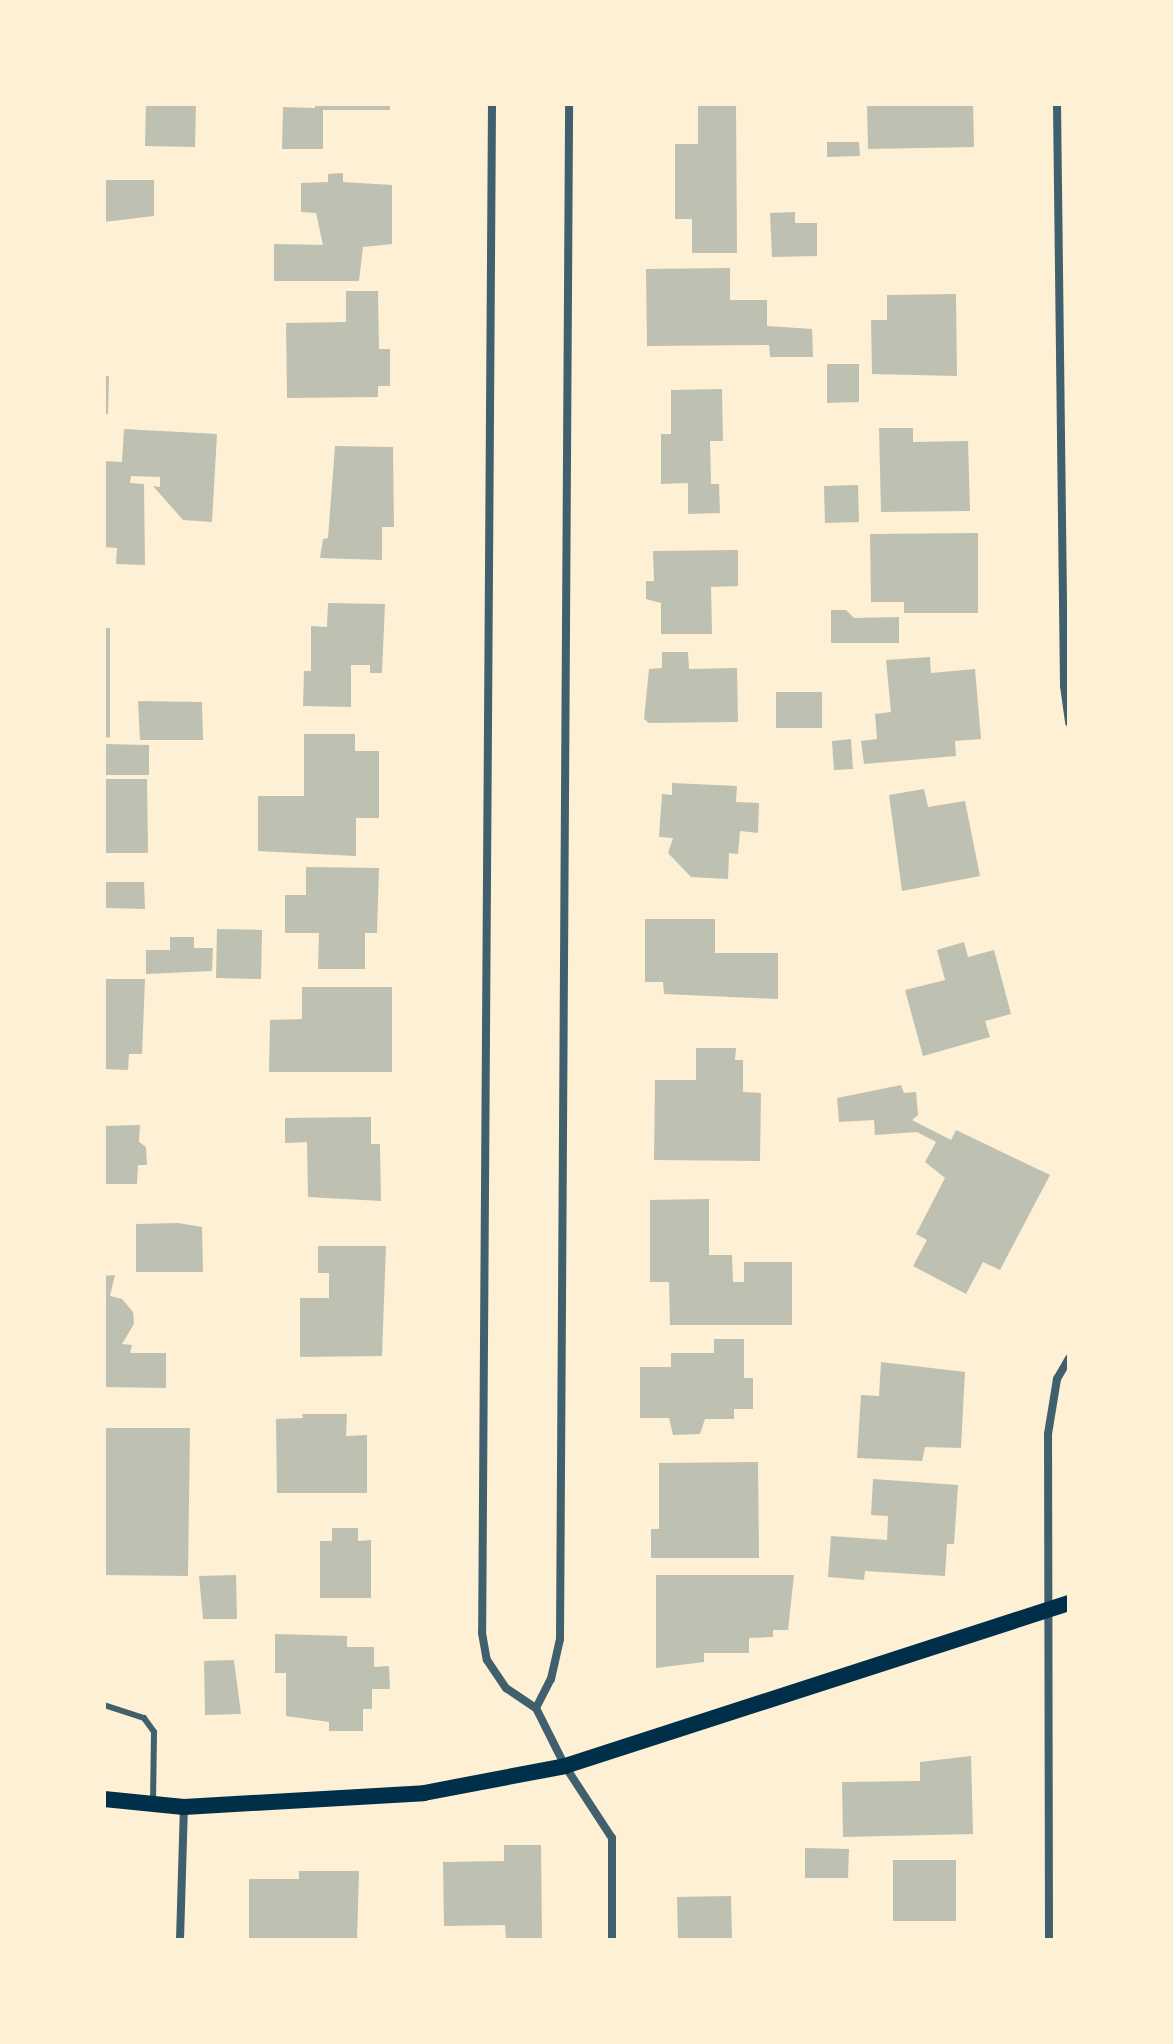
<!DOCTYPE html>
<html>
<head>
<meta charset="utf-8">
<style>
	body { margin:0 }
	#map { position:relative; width:1173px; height:2044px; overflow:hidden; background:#fdf0d5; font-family:Literata,serif }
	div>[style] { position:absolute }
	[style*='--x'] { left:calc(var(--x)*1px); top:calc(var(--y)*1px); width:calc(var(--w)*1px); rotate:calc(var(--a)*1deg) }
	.building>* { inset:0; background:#bec0b2 }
	.service>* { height:6px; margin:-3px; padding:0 3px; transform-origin:3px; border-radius:3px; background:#3f606c }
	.minor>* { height:8px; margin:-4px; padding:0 4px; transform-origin:4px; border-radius:4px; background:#3f606c }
	.secondary>* { height:16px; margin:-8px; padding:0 8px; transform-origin:8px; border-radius:8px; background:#003049 }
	span { translate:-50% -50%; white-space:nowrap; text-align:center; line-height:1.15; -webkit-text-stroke:6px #fdf0d5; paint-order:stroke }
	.frame { position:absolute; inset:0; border:106px solid #fdf0d5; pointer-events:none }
</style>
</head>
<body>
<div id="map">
	<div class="building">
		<i style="clip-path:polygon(146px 104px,196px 104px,195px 147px,145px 146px)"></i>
		<i style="clip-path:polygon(315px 104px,390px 104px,390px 110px,323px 110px,323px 149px,282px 149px,283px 107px,315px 108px)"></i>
		<i style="clip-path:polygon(698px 104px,736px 104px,737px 253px,692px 253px,692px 219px,675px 219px,675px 144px,698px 144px)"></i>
		<i style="clip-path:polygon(867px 104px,973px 104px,974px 147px,868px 149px)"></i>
		<i style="clip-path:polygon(827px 142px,859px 142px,860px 156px,827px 157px)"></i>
		<i style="clip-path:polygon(343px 173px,343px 182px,392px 185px,392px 244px,363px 247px,359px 281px,274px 281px,274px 244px,323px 245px,316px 213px,301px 212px,301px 183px,328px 182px,328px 174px)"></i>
		<i style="clip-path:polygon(104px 180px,154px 180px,154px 216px,104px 222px)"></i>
		<i style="clip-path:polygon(795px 212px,795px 223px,817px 223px,817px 256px,772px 257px,770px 213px)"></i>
		<i style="clip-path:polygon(730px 268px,730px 300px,767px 300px,767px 326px,812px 329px,813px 357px,770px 357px,769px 345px,647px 346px,646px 269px)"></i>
		<i style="clip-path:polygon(346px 291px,378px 291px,379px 349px,390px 349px,390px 386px,378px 386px,378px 397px,287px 398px,286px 323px,346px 322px)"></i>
		<i style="clip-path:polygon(956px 294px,957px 376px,872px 374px,871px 320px,887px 320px,887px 295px)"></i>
		<i style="clip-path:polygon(827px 364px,859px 364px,859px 402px,827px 403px)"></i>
		<i style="clip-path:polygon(104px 376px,109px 376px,108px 414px,104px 414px)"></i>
		<i style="clip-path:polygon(722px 389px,723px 441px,710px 441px,711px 484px,719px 484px,720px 513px,688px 514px,688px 483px,661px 484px,661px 434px,671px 434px,671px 390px)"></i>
		<i style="clip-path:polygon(879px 428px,913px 428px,913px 442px,968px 441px,970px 511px,881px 512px)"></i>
		<i style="clip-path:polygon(124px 429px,217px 434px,212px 522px,183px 520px,153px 486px,160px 487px,160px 477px,131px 476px,130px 483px,144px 484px,145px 565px,116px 564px,117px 548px,104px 547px,104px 461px,122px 462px)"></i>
		<i style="clip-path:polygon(335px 446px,393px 447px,394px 527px,382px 527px,382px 560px,320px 558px,323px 539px,328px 538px)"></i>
		<i style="clip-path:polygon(858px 485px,859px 522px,825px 523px,824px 486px)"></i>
		<i style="clip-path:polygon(978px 533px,978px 613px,904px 613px,904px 602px,871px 602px,870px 534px)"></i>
		<i style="clip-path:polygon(738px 550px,738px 586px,711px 587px,712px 634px,661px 634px,661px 603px,646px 599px,646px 581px,654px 581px,653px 551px)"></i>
		<i style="clip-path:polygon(328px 603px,385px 604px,382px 673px,370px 673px,370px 665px,351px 665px,351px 707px,303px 706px,304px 671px,311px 671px,311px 626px,327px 627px)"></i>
		<i style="clip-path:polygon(831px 610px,846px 610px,854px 618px,899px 617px,899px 643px,831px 643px)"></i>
		<i style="clip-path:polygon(104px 628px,110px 628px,110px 737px,104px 738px)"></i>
		<i style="clip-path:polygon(662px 652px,688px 652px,689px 669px,737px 668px,738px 722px,649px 723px,644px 719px,649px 669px,662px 668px)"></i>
		<i style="clip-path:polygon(930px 657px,931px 673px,975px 669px,981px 739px,955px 741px,956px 756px,864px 764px,861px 741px,877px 739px,875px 714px,891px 712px,886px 660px)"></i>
		<i style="clip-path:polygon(776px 692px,822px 692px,822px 728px,776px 728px)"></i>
		<i style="clip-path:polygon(138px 701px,202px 702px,203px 740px,140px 740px)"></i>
		<i style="clip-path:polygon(304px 734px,355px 734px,355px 751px,379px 751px,379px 818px,356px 818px,356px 856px,258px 851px,258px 796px,304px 796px)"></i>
		<i style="clip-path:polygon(851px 739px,853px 769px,834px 770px,832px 741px)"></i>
		<i style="clip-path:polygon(104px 744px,149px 745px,149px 775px,104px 775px)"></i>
		<i style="clip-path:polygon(104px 779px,147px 779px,148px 853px,104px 853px)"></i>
		<i style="clip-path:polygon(672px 783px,737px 786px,736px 802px,759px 803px,758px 833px,740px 831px,738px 854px,729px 853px,728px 879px,691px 877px,668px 853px,673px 838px,659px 837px,662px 794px,672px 795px)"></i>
		<i style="clip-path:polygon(924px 789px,928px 807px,965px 801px,980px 876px,902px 891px,889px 795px)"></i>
		<i style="clip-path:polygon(306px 867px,379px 868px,377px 933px,365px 933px,365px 969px,318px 969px,319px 933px,285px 933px,285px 895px,306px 895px)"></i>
		<i style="clip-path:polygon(104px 882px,144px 882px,145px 909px,104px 908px)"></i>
		<i style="clip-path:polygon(645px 919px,715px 919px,715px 953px,778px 953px,778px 999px,664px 994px,663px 982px,645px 982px)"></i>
		<i style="clip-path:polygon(217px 929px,262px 930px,261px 979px,216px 978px)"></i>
		<i style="clip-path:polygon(170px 937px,194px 937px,194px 948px,213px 948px,212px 971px,146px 974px,146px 950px,170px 950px)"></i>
		<i style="clip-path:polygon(964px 942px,968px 957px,994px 950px,1011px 1014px,985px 1021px,990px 1037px,923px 1056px,905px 990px,945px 980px,937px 950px)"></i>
		<i style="clip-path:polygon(104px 979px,145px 979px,142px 1054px,129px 1054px,128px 1070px,104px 1069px)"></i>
		<i style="clip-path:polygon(302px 987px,392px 987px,392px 1072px,269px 1072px,270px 1020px,302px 1019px)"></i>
		<i style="clip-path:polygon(696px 1048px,736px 1048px,735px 1060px,743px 1060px,743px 1092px,761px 1093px,760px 1161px,654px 1160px,655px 1080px,696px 1080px)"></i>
		<i style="clip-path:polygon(901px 1085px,904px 1093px,916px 1092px,918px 1115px,912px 1120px,951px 1140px,956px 1130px,1050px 1175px,1000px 1270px,983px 1262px,966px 1294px,913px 1266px,927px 1240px,916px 1234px,945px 1178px,925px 1162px,936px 1142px,917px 1132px,875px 1135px,874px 1120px,839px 1122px,837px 1098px)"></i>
		<i style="clip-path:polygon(371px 1117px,371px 1144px,380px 1144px,381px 1201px,308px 1197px,307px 1142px,285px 1143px,285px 1118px)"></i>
		<i style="clip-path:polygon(140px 1125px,139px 1142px,146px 1147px,147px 1165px,138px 1165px,137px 1184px,104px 1184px,104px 1126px)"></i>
		<i style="clip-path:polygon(709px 1199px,709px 1255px,732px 1255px,733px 1282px,744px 1282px,744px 1262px,792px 1262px,792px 1325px,670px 1325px,669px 1282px,650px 1282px,650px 1200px)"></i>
		<i style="clip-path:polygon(178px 1223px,202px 1227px,203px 1272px,136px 1272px,136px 1224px)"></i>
		<i style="clip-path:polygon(318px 1246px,386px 1246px,382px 1356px,300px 1357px,300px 1298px,329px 1298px,329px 1273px,318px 1273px)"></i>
		<i style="clip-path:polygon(115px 1275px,110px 1296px,122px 1299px,133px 1312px,134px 1324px,122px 1344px,132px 1345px,130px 1353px,166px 1353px,166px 1388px,104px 1387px,104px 1276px)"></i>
		<i style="clip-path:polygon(714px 1339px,744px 1339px,744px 1378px,753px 1378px,753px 1409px,734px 1409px,734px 1419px,705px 1419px,700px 1434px,673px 1435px,669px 1418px,640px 1418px,640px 1367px,671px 1367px,671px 1353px,714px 1353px)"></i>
		<i style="clip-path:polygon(881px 1362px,965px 1372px,961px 1448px,925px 1447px,922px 1461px,857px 1458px,861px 1395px,879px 1396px)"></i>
		<i style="clip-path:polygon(302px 1414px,347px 1414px,346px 1436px,367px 1435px,367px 1493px,277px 1493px,276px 1419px,303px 1418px)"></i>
		<i style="clip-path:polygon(104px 1428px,190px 1428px,188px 1576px,104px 1575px)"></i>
		<i style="clip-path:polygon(758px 1462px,759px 1558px,651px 1558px,651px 1529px,659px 1529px,659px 1463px)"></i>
		<i style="clip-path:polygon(873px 1479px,958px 1485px,954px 1544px,947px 1544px,945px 1576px,865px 1571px,864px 1580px,828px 1577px,831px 1536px,887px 1540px,888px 1516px,871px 1515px)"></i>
		<i style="clip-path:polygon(332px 1528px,358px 1528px,358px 1541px,371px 1540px,371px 1598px,320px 1598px,320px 1541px,332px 1541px)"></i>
		<i style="clip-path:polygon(236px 1575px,237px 1619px,203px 1619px,199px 1576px)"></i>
		<i style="clip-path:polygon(656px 1575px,794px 1575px,788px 1630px,773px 1630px,773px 1637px,749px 1638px,749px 1653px,704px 1653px,704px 1662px,656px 1668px)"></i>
		<i style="clip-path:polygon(275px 1634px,347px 1636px,347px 1647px,374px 1647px,374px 1667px,389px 1666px,390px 1689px,372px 1689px,372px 1709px,363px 1709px,363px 1731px,329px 1731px,329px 1722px,286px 1716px,286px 1673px,275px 1673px)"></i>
		<i style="clip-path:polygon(234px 1660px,241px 1714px,205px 1715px,204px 1661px)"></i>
		<i style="clip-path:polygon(971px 1756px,973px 1834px,843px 1837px,842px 1782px,920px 1781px,920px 1762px)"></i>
		<i style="clip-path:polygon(504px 1845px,541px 1845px,542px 1940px,506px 1940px,505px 1925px,444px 1926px,443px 1862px,504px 1861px)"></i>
		<i style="clip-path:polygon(805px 1848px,849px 1849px,848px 1878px,805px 1878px)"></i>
		<i style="clip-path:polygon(893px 1860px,956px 1860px,956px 1921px,893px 1921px)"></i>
		<i style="clip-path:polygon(299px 1871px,359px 1871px,357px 1940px,249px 1940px,249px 1879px,299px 1879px)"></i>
		<i style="clip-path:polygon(731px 1896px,732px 1940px,678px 1940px,677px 1897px)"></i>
	</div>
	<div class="service">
		<i style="--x:104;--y:1705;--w:42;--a:18"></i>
		<i style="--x:144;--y:1718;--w:17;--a:54"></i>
		<i style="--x:154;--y:1732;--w:69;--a:90.8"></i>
	</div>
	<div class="minor">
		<i style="--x:492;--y:104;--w:1529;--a:90.37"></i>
		<i style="--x:482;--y:1633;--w:27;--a:80"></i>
		<i style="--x:487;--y:1660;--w:34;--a:56"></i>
		<i style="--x:506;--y:1688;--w:36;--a:34"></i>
		<i style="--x:536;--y:1708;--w:65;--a:63.4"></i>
		<i style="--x:565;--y:1766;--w:86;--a:56.9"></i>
		<i style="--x:612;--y:1838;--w:102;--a:90"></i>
		<i style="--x:1057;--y:104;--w:582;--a:89.31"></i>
		<i style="--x:1064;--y:686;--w:37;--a:82"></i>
		<i style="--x:536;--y:1708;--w:33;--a:-63"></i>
		<i style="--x:551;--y:1679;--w:41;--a:-77.3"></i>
		<i style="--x:560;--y:1639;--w:1535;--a:-89.66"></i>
		<i style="--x:180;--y:1940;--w:133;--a:-88.3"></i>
		<i style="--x:1049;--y:1940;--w:506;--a:-90.11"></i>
		<i style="--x:1048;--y:1434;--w:56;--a:-80.7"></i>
		<i style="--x:1057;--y:1379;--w:24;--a:-60"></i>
	</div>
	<div class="secondary">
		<i style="--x:104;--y:1799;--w:80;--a:5.7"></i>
		<i style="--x:184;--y:1807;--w:240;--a:-3.3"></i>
		<i style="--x:424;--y:1793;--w:144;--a:-10.8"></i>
		<i style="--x:565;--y:1766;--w:530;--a:-17.92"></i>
	</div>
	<div class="frame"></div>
</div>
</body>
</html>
